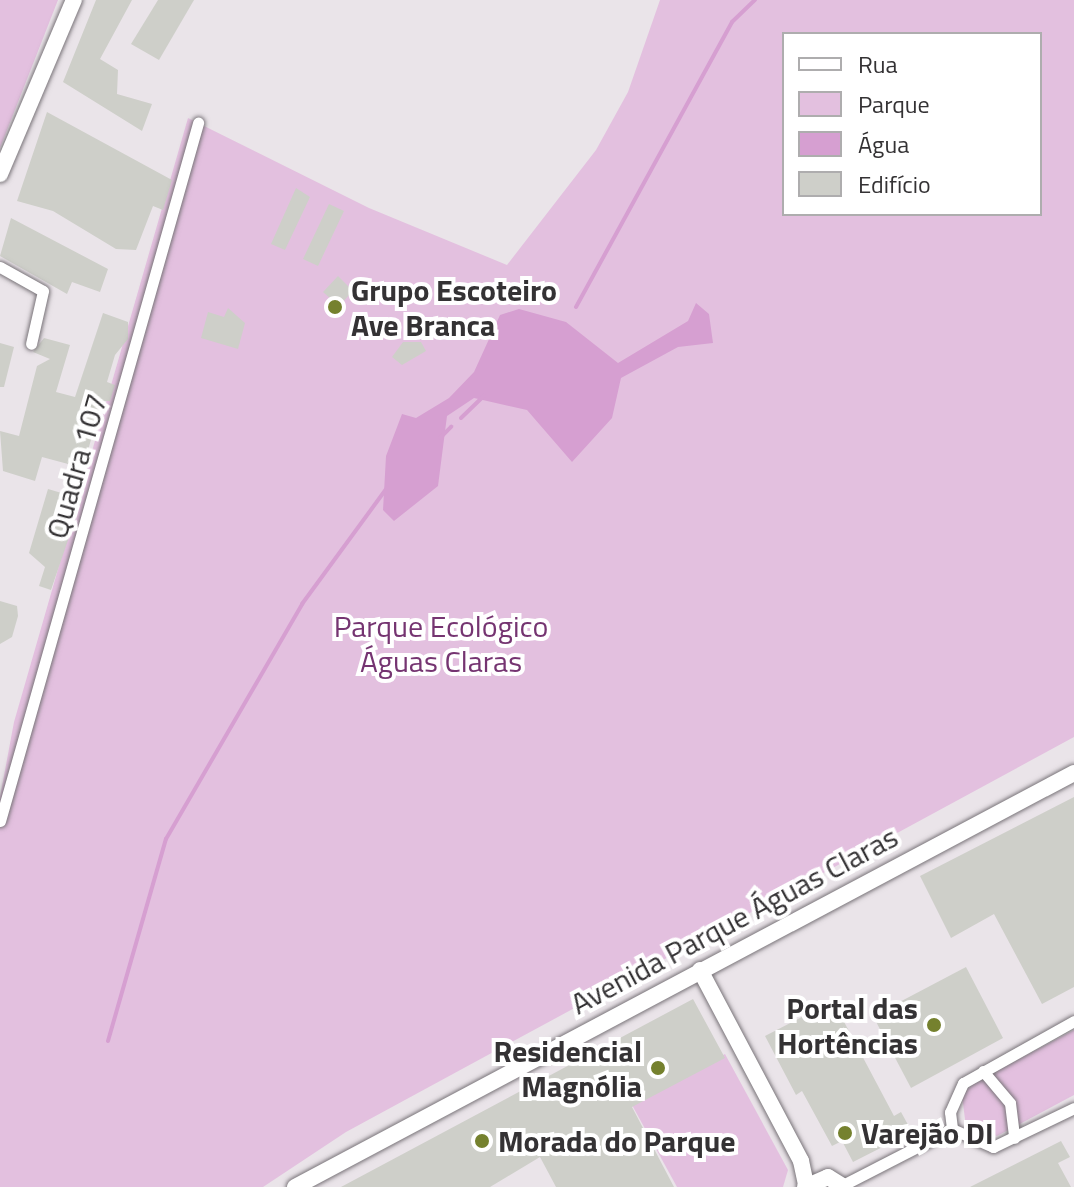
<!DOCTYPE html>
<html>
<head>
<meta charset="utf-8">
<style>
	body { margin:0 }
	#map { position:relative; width:1074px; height:1187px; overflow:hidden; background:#eae4e9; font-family:"Titillium Web",sans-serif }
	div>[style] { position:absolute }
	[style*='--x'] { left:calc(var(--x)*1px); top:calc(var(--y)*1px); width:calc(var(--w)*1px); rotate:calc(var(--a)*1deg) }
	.green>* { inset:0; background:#e3c0df }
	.water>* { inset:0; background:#d69fd1 }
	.stream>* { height:4px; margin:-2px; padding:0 2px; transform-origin:2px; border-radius:2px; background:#d69fd1 }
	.building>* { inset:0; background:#cecfc9 }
	.roads { filter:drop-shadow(0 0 2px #797479) drop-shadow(0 0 2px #797479) }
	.street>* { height:11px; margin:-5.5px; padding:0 5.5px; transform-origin:5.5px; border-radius:5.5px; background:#fff }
	.secondary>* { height:16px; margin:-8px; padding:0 8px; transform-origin:8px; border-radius:8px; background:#fff }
	.dots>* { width:22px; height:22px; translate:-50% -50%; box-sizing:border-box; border:4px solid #fff; border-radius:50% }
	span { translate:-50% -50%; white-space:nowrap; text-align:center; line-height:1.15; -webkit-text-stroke:8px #fff; paint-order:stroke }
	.poi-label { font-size:30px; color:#343234; font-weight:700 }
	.left { translate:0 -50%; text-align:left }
	.right { translate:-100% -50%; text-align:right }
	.street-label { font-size:30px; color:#343234 }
	.park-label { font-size:30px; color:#753471 }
	.legend { position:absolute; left:782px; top:32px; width:260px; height:184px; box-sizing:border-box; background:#fff; border:2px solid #aeadae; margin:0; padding:10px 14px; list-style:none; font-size:24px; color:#343234 }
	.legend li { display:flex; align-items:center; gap:16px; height:40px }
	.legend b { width:40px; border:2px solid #aeadae }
</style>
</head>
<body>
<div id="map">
	<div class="green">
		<i style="clip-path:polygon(0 0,58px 0,0 148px)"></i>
		<i style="clip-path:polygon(evenodd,660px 0,1074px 0,1074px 737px,346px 1132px,263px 1187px,0 1187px,0 797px,14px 722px,188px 118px,369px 208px,507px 265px,596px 150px,628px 92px,660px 0,784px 34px,1040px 34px,1040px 214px,784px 214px,784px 34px)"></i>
		<i style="clip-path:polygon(1074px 1030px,1074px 1095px,997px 1136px,966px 1127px,962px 1095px,974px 1083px)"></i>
		<i style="clip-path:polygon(725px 1054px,788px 1170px,783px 1187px,677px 1187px,632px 1105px)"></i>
	</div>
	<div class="water">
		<i style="clip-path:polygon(696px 303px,709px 314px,713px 343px,678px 347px,621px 378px,612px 418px,572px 462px,527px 410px,474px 398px,447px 416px,438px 486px,394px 521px,383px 510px,386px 456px,402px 414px,416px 418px,449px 398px,474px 372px,500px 315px,519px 309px,566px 322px,618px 363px,688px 321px)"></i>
	</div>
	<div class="stream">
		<i style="--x:576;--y:307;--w:325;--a:-61.3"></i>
		<i style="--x:732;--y:22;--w:32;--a:-44"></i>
		<i style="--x:461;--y:418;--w:32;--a:-44"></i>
		<i style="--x:440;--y:438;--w:16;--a:-45"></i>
		<i style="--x:108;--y:1041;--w:210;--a:-74"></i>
		<i style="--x:166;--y:839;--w:272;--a:-59.9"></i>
		<i style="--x:302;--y:604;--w:144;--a:-53.8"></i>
	</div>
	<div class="building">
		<i style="clip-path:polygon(96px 0,132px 0,100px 59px,118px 70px,117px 94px,152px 104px,142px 131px,63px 82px)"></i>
		<i style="clip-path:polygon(158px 0,194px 0,159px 60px,131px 44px)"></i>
		<i style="clip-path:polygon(47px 112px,172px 180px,163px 210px,153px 206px,136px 250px,116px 249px,53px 211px,17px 201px)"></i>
		<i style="clip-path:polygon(296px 188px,310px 197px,285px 250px,271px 244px)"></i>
		<i style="clip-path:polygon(329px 204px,344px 211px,318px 266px,303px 259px)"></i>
		<i style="clip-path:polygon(11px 218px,108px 269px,100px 292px,72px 282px,67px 294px,0 256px)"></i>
		<i style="clip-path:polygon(338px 276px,353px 291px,339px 306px,323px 292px)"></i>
		<i style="clip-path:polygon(228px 308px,245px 323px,238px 349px,201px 338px,208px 312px,224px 317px)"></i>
		<i style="clip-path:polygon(103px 313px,128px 322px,128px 339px,115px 355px,107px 382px,115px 385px,110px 401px,102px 401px,83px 468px,42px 457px,35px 481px,3px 471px,0 431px,19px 436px,37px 366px,50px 359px,33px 352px,44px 338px,70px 345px,56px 392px,75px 397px)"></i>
		<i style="clip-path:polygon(403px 342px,421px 342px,426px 351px,402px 365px,392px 357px)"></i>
		<i style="clip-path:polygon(0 343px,14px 347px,4px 387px,0 387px)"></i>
		<i style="clip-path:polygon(48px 489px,82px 499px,51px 590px,39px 586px,45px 567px,29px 553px)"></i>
		<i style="clip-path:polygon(0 601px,17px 606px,18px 616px,12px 637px,0 644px)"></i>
		<i style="clip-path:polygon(1074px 797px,1074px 987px,1042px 1004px,994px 914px,951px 938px,920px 876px)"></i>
		<i style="clip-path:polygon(966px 967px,1003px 1038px,911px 1088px,873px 1016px)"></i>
		<i style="clip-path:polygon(693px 999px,725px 1058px,632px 1107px,674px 1187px,556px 1187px,540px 1157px,490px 1187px,341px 1187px)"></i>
		<i style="clip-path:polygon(833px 1001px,894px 1116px,901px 1112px,912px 1132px,853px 1162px,842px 1141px,832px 1146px,802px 1091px,796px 1095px,765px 1036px)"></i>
		<i style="clip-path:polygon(1061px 1141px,1070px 1157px,1058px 1163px,1071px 1187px,970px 1187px)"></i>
	</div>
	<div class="roads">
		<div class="street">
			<i style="--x:0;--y:267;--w:49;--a:29.2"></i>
			<i style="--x:43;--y:291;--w:54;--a:102.8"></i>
			<i style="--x:0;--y:821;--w:726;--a:-74.16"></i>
			<i style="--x:1074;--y:1021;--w:127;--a:150.8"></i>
			<i style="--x:963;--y:1083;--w:32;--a:114"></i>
			<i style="--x:950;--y:1112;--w:17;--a:83"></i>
			<i style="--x:952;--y:1129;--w:45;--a:23.7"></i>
			<i style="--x:993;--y:1147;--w:90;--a:-25.7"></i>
			<i style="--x:983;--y:1071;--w:42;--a:49.8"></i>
			<i style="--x:1010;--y:1103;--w:35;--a:83"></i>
			<i style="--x:843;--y:1185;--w:123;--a:-27.2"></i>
		</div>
		<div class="secondary">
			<i style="--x:0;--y:174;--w:189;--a:-67"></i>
			<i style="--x:700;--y:970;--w:216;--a:62.1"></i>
			<i style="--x:801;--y:1161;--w:25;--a:78"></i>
			<i style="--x:295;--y:1187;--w:882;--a:-27.99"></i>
			<i style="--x:805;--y:1187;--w:25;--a:-23"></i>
			<i style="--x:828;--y:1177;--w:19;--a:32"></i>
		</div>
	</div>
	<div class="dots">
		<i style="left:335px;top:307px;background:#75812e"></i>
		<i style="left:934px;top:1025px;background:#75812e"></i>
		<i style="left:658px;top:1068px;background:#75812e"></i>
		<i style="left:845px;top:1133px;background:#75812e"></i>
		<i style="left:482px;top:1141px;background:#75812e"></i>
	</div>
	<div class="poi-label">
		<span class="left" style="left:351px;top:307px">Grupo Escoteiro<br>Ave Branca</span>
		<span class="right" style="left:918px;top:1025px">Portal das<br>Hortências</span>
		<span class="right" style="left:642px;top:1068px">Residencial<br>Magnólia</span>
		<span class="left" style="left:861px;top:1133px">Varejão DI</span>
		<span class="left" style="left:498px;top:1141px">Morada do Parque</span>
	</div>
	<div class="street-label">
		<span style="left:76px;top:466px;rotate:-74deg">Quadra 107</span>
		<span style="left:734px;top:920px;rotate:-28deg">Avenida Parque Águas Claras</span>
	</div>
	<div class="park-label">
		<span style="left:441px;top:643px">Parque Ecológico<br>Águas Claras</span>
	</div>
	<ul class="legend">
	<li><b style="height:10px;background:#fff"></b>Rua</li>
	<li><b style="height:22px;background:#e3c0df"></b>Parque</li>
	<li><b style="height:22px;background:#d69fd1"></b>Água</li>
	<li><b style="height:22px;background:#cecfc9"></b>Edifício</li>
	</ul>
</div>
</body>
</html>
